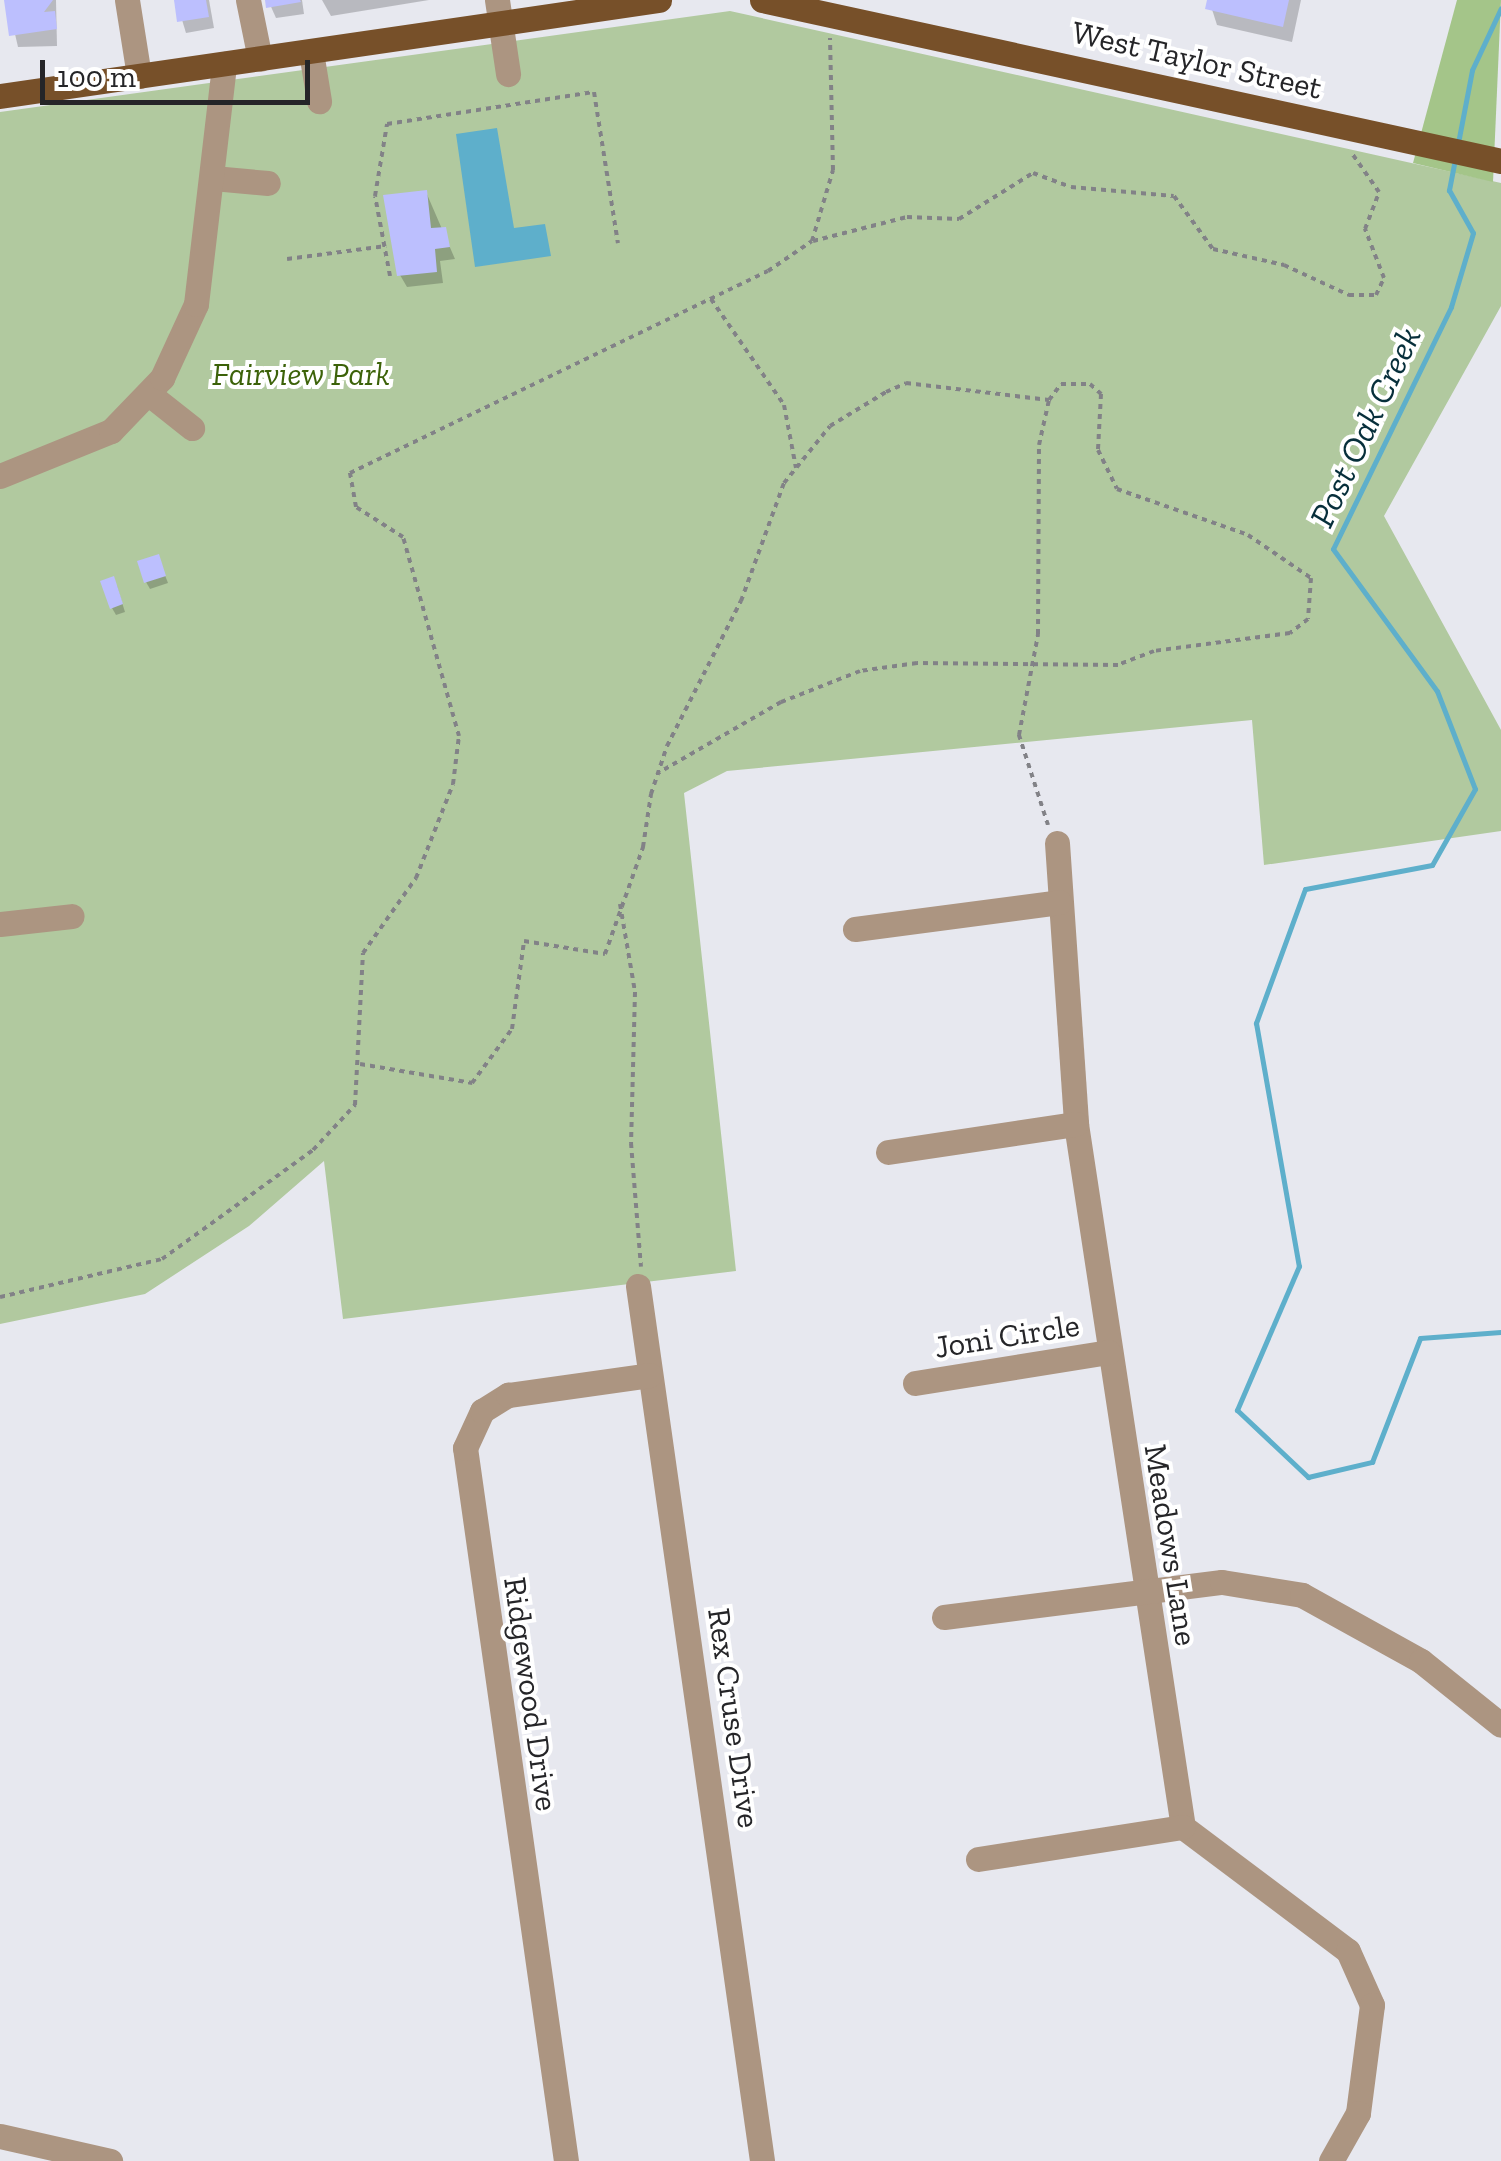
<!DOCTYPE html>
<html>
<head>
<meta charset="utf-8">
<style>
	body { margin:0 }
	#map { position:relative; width:1501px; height:2161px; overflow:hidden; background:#e7e8ef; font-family:"Zilla Slab",serif }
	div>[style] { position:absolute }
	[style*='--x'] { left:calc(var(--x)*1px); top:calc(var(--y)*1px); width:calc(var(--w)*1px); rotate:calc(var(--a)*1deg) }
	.green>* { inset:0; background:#b1c99f }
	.forest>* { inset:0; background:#a4c589 }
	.water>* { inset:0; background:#5eafcb }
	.shadow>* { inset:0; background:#0003 }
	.stream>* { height:5px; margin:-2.5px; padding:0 2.5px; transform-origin:2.5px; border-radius:2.5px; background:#5eafcb }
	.building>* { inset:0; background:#bcbffe }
	.path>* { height:4px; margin-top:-2px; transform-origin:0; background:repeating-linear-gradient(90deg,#828287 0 5px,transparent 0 10px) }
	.minor>* { height:25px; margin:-12.5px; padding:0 12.5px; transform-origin:12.5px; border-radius:12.5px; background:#ac9581 }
	.major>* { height:25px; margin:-12.5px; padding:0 12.5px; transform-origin:12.5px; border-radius:12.5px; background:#775029 }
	span { translate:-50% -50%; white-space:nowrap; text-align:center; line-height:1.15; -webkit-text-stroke:8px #fff; paint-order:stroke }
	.street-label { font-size:32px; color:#252528 }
	.park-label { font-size:32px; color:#3c6209; font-style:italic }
	.water-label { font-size:35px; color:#072f3b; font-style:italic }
	.scale { position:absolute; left:40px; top:60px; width:270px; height:45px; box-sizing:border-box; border:5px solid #252528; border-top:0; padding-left:12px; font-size:30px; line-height:35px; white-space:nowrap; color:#252528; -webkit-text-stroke:8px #fff; paint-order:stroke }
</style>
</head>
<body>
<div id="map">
	<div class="green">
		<i style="clip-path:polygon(730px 11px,1501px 183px,1501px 306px,1384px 516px,1501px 730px,1501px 831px,1264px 865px,1252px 720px,727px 771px,684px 793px,736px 1271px,343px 1319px,324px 1161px,249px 1226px,145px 1294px,0 1324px,0 112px)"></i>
	</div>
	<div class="forest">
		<i style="clip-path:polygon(1457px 0,1501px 0,1493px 182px,1413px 163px)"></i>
	</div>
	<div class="water">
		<i style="clip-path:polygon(497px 128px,514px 228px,545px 224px,551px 256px,475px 267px,456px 134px)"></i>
	</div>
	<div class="shadow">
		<i style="clip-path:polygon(7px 0,56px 0,57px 46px,18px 47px)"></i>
		<i style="clip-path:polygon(176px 0,209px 0,214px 28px,186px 33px)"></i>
		<i style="clip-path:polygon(268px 0,302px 0,304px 14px,276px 18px)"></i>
		<i style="clip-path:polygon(322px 0,429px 0,331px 16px)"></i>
		<i style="clip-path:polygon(1209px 0,1301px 0,1292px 42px,1217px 25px)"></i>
		<i style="clip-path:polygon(426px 192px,455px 259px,440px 261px,443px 283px,407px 287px,400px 275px)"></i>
		<i style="clip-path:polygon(158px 557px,168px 583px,150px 589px,146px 582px)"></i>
		<i style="clip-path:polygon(117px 586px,125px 612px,116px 615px,112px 608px)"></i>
	</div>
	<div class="stream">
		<i style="--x:1458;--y:143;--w:74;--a:-79.1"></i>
		<i style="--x:1472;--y:70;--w:68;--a:-64.9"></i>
		<i style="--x:1455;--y:159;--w:32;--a:101"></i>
		<i style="--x:1449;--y:190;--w:49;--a:60.8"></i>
		<i style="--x:1473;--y:233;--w:77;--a:106.6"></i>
		<i style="--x:1451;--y:307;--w:269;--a:116"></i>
		<i style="--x:1333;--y:549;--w:176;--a:53.8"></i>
		<i style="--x:1437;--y:691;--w:105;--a:68.8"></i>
		<i style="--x:1475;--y:789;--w:87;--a:119.5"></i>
		<i style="--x:1432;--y:865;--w:129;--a:169.3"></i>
		<i style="--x:1305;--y:889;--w:143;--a:110.1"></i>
		<i style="--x:1256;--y:1023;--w:247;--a:80"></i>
		<i style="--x:1299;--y:1266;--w:157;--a:113.3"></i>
		<i style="--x:1237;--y:1410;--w:98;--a:43.3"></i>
		<i style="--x:1308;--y:1477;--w:66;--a:-13.2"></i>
		<i style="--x:1372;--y:1462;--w:133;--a:-68.8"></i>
		<i style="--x:1420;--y:1338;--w:81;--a:-4.2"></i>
	</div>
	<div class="building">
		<i style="clip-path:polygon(4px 0,53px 0,44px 12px,55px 11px,57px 29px,9px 36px)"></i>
		<i style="clip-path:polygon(174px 0,206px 0,209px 17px,177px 22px)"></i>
		<i style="clip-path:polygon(265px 0,300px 0,301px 2px,266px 8px)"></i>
		<i style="clip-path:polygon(1207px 0,1289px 0,1283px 27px,1205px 9px)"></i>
		<i style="clip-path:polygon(427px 190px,431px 228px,446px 227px,450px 247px,435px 249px,437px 272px,397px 276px,383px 195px)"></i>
		<i style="clip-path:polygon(159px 554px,166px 576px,144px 583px,137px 561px)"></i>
		<i style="clip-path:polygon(114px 576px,123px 604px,110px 609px,100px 581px)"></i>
	</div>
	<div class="path">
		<i style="--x:813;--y:241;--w:97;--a:-14.3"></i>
		<i style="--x:907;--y:217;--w:52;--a:2.2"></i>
		<i style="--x:959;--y:219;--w:87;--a:-31.9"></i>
		<i style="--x:1033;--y:173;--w:40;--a:20.2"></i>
		<i style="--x:1071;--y:187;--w:103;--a:5"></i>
		<i style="--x:1174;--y:196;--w:66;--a:53.7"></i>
		<i style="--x:1213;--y:249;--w:73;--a:12.7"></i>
		<i style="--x:1284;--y:265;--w:72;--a:24.8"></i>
		<i style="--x:1349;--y:295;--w:27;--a:0"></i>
		<i style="--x:1376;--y:295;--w:19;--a:-65"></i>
		<i style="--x:1384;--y:278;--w:53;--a:-111.2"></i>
		<i style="--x:1365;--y:229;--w:40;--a:-69"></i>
		<i style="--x:1379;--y:192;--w:49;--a:-125"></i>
		<i style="--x:287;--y:259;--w:100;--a:-7.5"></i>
		<i style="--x:390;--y:276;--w:81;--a:-100.6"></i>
		<i style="--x:375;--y:196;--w:73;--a:-80.5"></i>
		<i style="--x:387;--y:124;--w:209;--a:-8.8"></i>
		<i style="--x:594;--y:92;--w:153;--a:81"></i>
		<i style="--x:711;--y:299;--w:129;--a:55.4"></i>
		<i style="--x:784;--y:405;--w:64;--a:79.2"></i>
		<i style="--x:1048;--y:825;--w:95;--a:-107.9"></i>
		<i style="--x:1019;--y:735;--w:103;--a:-79.3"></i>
		<i style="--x:1038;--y:634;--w:189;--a:-89.7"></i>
		<i style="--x:1039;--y:445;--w:46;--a:-77.5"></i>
		<i style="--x:620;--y:904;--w:89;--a:80.3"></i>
		<i style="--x:635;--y:992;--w:151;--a:91.5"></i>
		<i style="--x:631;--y:1143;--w:124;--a:85.4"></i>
		<i style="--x:360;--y:1064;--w:114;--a:9.6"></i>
		<i style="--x:472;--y:1083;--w:67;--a:-53.5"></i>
		<i style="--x:512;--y:1029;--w:89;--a:-82.2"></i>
		<i style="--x:524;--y:941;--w:82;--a:9.1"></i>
		<i style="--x:605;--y:954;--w:114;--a:-70.4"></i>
		<i style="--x:643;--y:847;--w:54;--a:-81.4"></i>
		<i style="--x:651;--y:794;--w:51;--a:-71.6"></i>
		<i style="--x:667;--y:746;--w:163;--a:-63"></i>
		<i style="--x:741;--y:601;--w:126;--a:-70"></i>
		<i style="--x:784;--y:483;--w:73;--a:-51.1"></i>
		<i style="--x:830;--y:426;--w:66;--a:-31.3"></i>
		<i style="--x:886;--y:392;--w:22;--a:-24"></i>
		<i style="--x:906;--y:383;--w:144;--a:6.8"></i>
		<i style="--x:1049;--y:400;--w:20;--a:-53"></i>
		<i style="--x:1061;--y:384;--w:29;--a:0"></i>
		<i style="--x:1090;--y:384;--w:15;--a:42"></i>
		<i style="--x:1101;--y:394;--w:56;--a:93.1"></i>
		<i style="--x:1098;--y:450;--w:43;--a:64"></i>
		<i style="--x:1117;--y:489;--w:139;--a:19.3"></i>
		<i style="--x:1248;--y:535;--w:76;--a:34.3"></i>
		<i style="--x:1311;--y:578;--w:41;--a:94.2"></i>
		<i style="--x:1308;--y:619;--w:23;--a:142"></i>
		<i style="--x:1290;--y:633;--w:137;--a:172.5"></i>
		<i style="--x:1154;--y:651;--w:39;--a:159"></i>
		<i style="--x:1118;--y:665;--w:201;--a:-179.4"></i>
		<i style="--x:917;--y:663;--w:58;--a:172"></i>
		<i style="--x:860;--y:671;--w:85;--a:158.6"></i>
		<i style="--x:781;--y:702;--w:142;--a:150"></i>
		<i style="--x:0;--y:1297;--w:166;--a:-13.2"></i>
		<i style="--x:162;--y:1259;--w:186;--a:-35.8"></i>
		<i style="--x:313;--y:1150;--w:62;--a:-47"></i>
		<i style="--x:355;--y:1105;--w:152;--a:-87"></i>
		<i style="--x:363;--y:953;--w:92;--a:-54.8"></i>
		<i style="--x:416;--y:878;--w:101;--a:-68.5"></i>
		<i style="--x:453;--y:784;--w:48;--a:-82.9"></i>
		<i style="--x:459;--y:736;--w:207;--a:-105.7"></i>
		<i style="--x:403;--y:537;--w:56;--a:-147.4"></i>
		<i style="--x:356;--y:507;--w:35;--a:-100"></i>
		<i style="--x:350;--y:473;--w:464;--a:-25.8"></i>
		<i style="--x:768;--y:271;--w:53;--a:-34.3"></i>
		<i style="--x:812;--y:241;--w:74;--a:-73.5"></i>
		<i style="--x:833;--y:170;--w:132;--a:-91.3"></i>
	</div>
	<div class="minor">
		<i style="--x:127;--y:0;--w:77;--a:81"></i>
		<i style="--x:248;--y:0;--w:60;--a:78.5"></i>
		<i style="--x:497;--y:0;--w:75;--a:81.5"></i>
		<i style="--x:311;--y:52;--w:50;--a:80.7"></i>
		<i style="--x:213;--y:178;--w:55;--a:5.2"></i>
		<i style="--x:149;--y:394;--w:55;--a:38.3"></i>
		<i style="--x:0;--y:476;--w:120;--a:-22.1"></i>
		<i style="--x:111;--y:431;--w:74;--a:-46.1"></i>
		<i style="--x:162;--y:378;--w:81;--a:-65.3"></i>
		<i style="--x:196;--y:304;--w:242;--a:-83.3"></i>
		<i style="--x:1057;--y:843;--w:282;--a:86.1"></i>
		<i style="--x:1076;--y:1124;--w:711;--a:81.35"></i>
		<i style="--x:1183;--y:1827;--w:206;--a:36.9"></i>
		<i style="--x:1348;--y:1951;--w:59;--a:66"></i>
		<i style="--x:1372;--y:2005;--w:109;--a:97.4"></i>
		<i style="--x:1358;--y:2113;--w:55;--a:119.4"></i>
		<i style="--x:0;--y:924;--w:72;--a:-6.3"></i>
		<i style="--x:855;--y:929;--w:206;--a:-7.5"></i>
		<i style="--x:888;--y:1152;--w:190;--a:-8.5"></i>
		<i style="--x:638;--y:1286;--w:884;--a:81.93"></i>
		<i style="--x:915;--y:1383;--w:196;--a:-9.1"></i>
		<i style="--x:944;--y:1617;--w:280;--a:-7.2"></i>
		<i style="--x:1222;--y:1582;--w:81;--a:9.2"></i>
		<i style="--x:1302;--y:1595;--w:136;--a:29"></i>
		<i style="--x:1421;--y:1661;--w:102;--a:38.7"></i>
		<i style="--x:978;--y:1859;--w:207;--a:-8.9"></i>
		<i style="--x:0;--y:2136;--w:113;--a:12.8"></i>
		<i style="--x:566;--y:2161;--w:720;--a:-98.06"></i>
		<i style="--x:465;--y:1448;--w:41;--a:-65.3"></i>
		<i style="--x:482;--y:1411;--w:31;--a:-32"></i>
		<i style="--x:508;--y:1395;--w:143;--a:-8"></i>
	</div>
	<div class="major">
		<i style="--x:762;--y:0;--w:756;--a:12.29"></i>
		<i style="--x:0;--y:96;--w:666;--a:-8.29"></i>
	</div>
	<div class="street-label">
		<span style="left:1197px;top:60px;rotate:13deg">West Taylor Street</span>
		<span style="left:1007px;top:1336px;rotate:-9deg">Joni Circle</span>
		<span style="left:1171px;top:1545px;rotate:81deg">Meadows Lane</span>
		<span style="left:531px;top:1694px;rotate:82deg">Ridgewood Drive</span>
		<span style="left:734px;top:1718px;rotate:82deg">Rex Cruse Drive</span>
	</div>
	<div class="park-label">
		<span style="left:301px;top:374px">Fairview Park</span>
	</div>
	<div class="water-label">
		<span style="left:1365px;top:427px;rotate:-65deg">Post Oak Creek</span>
	</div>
	<div class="scale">100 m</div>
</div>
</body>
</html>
